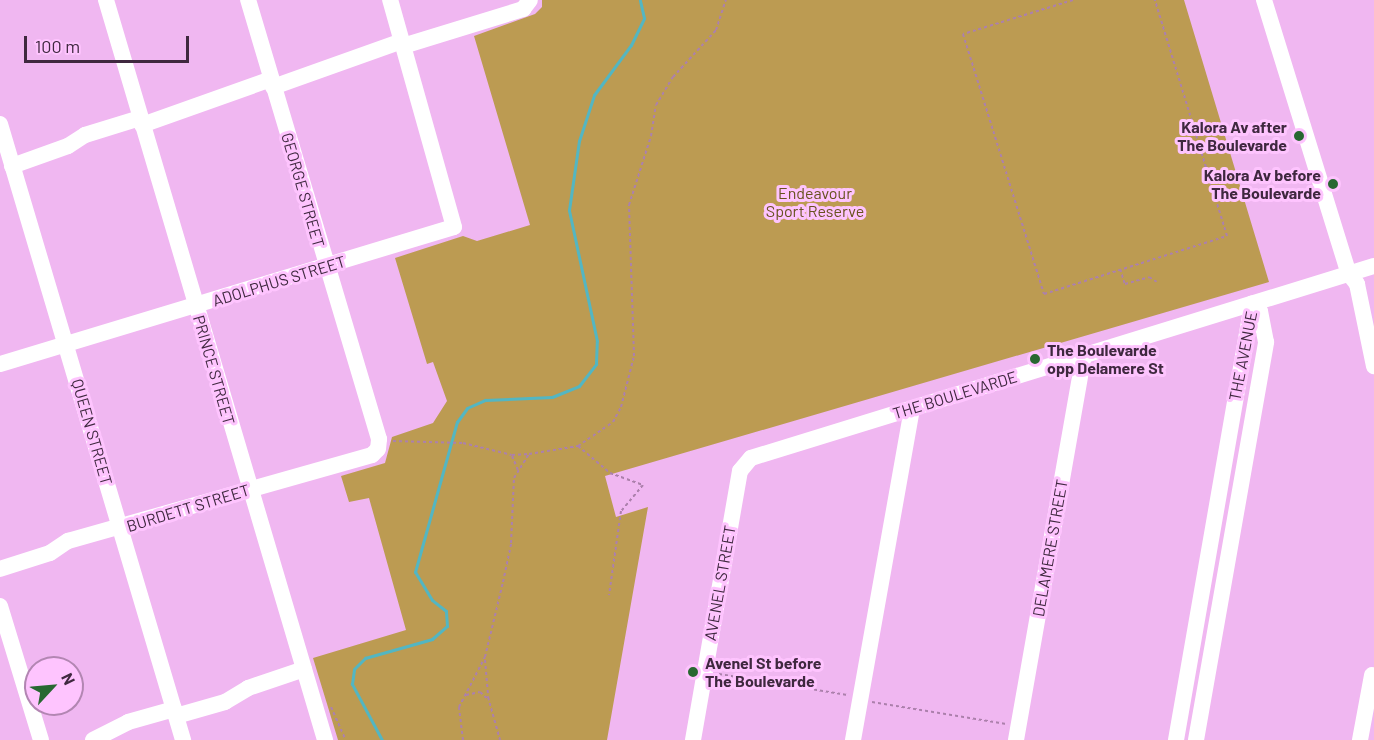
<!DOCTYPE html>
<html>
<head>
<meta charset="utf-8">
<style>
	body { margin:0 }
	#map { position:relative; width:1374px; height:740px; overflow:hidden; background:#f0b7f1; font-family:Barlow,sans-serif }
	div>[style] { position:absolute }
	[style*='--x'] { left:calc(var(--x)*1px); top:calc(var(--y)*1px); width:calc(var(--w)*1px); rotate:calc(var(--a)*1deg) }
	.green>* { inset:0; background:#bc9b52 }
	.stream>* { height:3px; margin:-1.5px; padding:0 1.5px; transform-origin:1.5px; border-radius:1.5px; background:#53b6c2 }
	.path>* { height:2px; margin-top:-1px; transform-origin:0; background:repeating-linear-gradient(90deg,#ac80ac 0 3px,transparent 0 6px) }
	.minor>* { height:16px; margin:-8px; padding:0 8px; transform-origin:8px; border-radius:8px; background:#fff }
	.dots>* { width:16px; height:16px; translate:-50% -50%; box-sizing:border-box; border:3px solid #fec4fe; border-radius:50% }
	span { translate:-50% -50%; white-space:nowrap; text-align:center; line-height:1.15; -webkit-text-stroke:6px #fec4fe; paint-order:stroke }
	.poi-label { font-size:16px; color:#3f283f; font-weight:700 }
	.right { translate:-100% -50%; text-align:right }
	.left { translate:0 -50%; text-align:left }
	.street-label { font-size:16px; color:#3f283f }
	.park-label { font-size:16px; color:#68521f }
	.north { position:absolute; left:24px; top:656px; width:60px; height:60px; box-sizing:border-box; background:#fec4fe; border:2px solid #b286b2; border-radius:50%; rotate:64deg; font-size:16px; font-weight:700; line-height:24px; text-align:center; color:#3f283f }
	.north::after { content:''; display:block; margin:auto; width:21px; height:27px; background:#286831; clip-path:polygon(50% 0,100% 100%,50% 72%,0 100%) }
	.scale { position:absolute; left:24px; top:36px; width:165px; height:27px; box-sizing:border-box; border:3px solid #3f283f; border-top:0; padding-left:8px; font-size:18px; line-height:21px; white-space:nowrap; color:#3f283f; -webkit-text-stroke:4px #fec4fe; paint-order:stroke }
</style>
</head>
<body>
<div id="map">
	<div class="green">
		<i style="clip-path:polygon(542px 0,1184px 0,1269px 282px,605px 476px,616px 517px,648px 507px,607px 740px,338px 740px,313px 658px,406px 630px,369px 498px,349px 502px,341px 476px,385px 463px,392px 437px,433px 423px,447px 401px,433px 362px,427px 364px,395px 258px,463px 236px,477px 241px,530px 225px,474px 36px,535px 14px,542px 7px)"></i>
	</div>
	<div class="stream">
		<i style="--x:382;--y:740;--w:64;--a:-118.2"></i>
		<i style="--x:352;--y:684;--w:15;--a:-82"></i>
		<i style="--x:354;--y:669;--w:16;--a:-45"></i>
		<i style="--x:365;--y:658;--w:70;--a:-15.8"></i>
		<i style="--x:432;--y:639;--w:20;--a:-41"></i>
		<i style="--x:447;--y:626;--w:15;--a:-94"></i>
		<i style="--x:446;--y:611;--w:18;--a:-142"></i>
		<i style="--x:432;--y:600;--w:33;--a:-121"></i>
		<i style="--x:415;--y:572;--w:156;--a:-74.4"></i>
		<i style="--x:457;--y:422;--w:17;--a:-54"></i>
		<i style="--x:467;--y:408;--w:20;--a:-24"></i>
		<i style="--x:485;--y:400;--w:67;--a:-2.6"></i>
		<i style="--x:552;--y:397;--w:29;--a:-22"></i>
		<i style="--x:579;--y:386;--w:28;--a:-52"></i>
		<i style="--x:596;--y:364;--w:23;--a:-88"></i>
		<i style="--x:597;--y:341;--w:134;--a:-102.1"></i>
		<i style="--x:569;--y:210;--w:70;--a:-81.8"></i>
		<i style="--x:579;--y:141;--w:48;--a:-71.9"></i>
		<i style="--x:594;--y:95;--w:62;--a:-53.5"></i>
		<i style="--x:631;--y:45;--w:30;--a:-64"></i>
		<i style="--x:644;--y:18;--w:18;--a:-103"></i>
	</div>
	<div class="path">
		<i style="--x:1073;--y:0;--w:115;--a:162.8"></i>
		<i style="--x:963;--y:34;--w:272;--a:72.7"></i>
		<i style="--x:1044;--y:294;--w:192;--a:-17.6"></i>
		<i style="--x:1227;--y:236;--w:247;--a:-107"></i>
		<i style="--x:1120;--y:269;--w:16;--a:72"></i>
		<i style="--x:1125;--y:284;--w:25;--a:-16"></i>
		<i style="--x:1149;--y:277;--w:9;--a:32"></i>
		<i style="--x:393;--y:441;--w:70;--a:1.6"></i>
		<i style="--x:463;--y:443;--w:50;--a:13.8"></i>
		<i style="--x:512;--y:455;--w:17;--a:-3"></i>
		<i style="--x:578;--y:446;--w:42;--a:40.2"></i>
		<i style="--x:610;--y:473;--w:35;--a:20"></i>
		<i style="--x:643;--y:485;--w:34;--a:130"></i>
		<i style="--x:621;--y:511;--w:85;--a:98.1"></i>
		<i style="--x:512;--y:456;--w:15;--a:67"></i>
		<i style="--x:485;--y:660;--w:37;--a:85"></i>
		<i style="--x:488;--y:697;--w:45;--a:74.4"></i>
		<i style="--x:719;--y:674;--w:130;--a:9.3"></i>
		<i style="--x:466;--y:695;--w:14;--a:-12"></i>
		<i style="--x:480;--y:692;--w:12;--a:42"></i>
		<i style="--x:872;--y:702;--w:136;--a:9.3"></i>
		<i style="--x:331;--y:707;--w:36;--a:66"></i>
		<i style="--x:463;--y:740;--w:33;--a:-97"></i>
		<i style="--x:459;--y:707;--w:56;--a:-62.5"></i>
		<i style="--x:485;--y:657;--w:77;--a:-76.5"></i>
		<i style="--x:503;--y:582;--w:40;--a:-78"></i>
		<i style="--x:511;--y:543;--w:65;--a:-87.4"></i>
		<i style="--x:514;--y:478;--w:28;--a:-58"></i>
		<i style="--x:529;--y:454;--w:50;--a:-9.3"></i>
		<i style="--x:578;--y:446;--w:42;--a:-34.4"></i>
		<i style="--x:613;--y:422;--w:17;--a:-62"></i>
		<i style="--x:621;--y:407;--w:53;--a:-75.7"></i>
		<i style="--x:634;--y:356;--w:151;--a:-91.9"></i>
		<i style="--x:629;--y:205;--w:72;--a:-72.3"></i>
		<i style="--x:651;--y:136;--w:31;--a:-81"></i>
		<i style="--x:656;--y:105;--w:33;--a:-59"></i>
		<i style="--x:673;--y:77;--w:64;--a:-47.5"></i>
		<i style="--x:716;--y:30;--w:32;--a:-72"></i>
	</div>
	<div class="minor">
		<i style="--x:106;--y:0;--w:772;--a:73.51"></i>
		<i style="--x:1264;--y:0;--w:287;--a:72.8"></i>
		<i style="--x:1349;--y:274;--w:13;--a:51"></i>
		<i style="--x:1357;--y:284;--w:84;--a:78.3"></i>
		<i style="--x:403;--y:46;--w:126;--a:-17.1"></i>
		<i style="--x:523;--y:9;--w:11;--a:-52"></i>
		<i style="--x:273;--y:87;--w:137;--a:-19.6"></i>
		<i style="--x:0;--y:124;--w:643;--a:73.45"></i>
		<i style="--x:142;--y:125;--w:137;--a:-19.6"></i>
		<i style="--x:12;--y:166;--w:59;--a:-19.7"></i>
		<i style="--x:68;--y:146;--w:20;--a:-33"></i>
		<i style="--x:85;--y:135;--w:58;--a:-17.2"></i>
		<i style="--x:0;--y:364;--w:474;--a:-16.8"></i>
		<i style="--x:454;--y:227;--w:236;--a:-105.7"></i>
		<i style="--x:0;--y:569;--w:52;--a:-17.7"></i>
		<i style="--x:50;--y:553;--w:22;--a:-34"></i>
		<i style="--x:68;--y:541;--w:316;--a:-15.8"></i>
		<i style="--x:372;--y:455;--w:8;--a:-45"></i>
		<i style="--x:378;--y:449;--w:10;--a:-84"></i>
		<i style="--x:379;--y:439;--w:458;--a:-106.6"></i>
		<i style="--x:0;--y:606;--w:140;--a:73"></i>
		<i style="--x:176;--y:716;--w:51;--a:-15.9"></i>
		<i style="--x:225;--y:702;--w:27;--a:-31"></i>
		<i style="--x:248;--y:688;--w:59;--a:-18.7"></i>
		<i style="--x:93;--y:740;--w:39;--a:-27"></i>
		<i style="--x:128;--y:722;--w:48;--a:-15.8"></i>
		<i style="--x:693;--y:740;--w:273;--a:-80.1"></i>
		<i style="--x:740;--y:471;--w:17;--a:-50"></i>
		<i style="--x:751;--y:458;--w:652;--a:-17.13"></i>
		<i style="--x:853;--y:740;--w:336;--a:-79.9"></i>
		<i style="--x:1016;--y:740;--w:390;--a:-80"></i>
		<i style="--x:1176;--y:740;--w:443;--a:-80.1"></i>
		<i style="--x:1196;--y:740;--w:404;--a:-80"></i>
		<i style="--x:1266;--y:342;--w:32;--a:-101"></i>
		<i style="--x:1260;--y:311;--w:11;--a:-139"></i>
		<i style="--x:1360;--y:740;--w:66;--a:-79.5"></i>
	</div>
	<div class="dots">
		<i style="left:1299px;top:136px;background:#286831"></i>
		<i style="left:1333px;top:184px;background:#286831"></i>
		<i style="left:1035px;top:359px;background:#286831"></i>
		<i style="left:693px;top:672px;background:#286831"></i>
	</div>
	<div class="poi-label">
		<span class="right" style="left:1287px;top:136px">Kalora Av after<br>The Boulevarde</span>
		<span class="right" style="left:1321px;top:184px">Kalora Av before<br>The Boulevarde</span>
		<span class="left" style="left:1047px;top:359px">The Boulevarde<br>opp Delamere St</span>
		<span class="left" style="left:705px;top:672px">Avenel St before<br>The Boulevarde</span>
	</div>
	<div class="street-label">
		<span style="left:303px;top:190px;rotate:74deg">GEORGE STREET</span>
		<span style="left:279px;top:281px;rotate:-17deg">ADOLPHUS STREET</span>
		<span style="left:1243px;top:356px;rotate:-79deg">THE AVENUE</span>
		<span style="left:214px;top:370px;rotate:74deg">PRINCE STREET</span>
		<span style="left:955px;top:395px;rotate:-17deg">THE BOULEVARDE</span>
		<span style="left:92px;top:432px;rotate:74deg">QUEEN STREET</span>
		<span style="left:188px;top:508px;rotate:-17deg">BURDETT STREET</span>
		<span style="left:1050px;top:548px;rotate:-80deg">DELAMERE STREET</span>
		<span style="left:720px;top:583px;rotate:-80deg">AVENEL STREET</span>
	</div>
	<div class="park-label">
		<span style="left:815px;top:202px">Endeavour<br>Sport Reserve</span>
	</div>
	<div class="north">N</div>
	<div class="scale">100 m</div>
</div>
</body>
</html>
